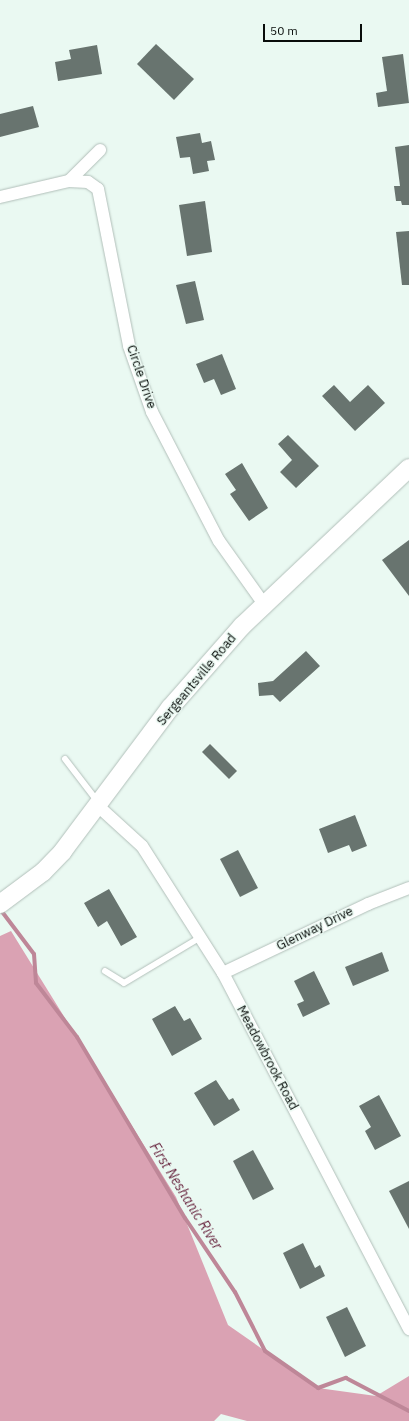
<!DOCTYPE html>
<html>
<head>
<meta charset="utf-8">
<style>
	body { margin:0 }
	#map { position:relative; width:409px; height:1421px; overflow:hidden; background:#eaf9f2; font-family:"IBM Plex Sans",sans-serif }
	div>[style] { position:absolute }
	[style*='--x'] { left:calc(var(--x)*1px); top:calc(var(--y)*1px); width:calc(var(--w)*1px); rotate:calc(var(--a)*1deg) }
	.forest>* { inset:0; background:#daa2b3 }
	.stream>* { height:4px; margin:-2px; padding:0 2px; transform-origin:2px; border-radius:2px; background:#be8798 }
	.building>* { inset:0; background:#68746f }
	.roads { filter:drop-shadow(0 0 1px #b1bfb9) drop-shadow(0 0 1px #b1bfb9) }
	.lane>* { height:6px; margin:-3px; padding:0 3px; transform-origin:3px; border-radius:3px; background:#fff }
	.street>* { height:12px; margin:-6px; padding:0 6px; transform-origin:6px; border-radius:6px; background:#fff }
	.secondary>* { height:18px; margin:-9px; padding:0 9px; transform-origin:9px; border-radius:9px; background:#fff }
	span { translate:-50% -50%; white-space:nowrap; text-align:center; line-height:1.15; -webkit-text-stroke:3px #eaf9f2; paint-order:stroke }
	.street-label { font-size:13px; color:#090d0b }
	.water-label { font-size:14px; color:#68253f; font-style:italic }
	.scale { position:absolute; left:263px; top:24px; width:99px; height:18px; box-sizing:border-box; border:2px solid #090d0b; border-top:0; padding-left:5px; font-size:12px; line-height:14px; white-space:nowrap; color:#090d0b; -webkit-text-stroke:3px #eaf9f2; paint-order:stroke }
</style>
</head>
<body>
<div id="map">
	<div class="forest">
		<i style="clip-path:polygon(11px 931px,176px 1197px,228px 1325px,318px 1388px,376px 1396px,409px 1376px,409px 1421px,247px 1421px,221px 1414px,214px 1421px,0 1421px,0 936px)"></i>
	</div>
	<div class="stream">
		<i style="--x:3;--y:913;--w:51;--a:52.9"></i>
		<i style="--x:34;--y:954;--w:29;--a:86"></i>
		<i style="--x:36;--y:983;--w:68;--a:52.8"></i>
		<i style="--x:77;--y:1037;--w:211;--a:59.2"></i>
		<i style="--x:185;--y:1218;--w:89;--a:56"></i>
		<i style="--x:235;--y:1292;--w:66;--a:63"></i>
		<i style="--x:265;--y:1351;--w:65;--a:34.9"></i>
		<i style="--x:318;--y:1388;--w:30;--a:-20"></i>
		<i style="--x:346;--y:1378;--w:71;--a:27.6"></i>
	</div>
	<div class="building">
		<i style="clip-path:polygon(156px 44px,194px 79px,174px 100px,137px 64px)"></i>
		<i style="clip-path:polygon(97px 45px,102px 74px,58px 81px,55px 62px,71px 59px,69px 50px)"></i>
		<i style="clip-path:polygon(403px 54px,409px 103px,378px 107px,376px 93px,387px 91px,382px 57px)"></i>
		<i style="clip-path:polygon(33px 106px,39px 127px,0 137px,0 114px)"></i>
		<i style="clip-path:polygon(200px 133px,202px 143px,211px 141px,215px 160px,207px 161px,209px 171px,193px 174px,190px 157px,180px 158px,176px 137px)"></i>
		<i style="clip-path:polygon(409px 145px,409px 205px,402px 205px,401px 201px,396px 201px,394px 186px,400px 186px,395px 147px)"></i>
		<i style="clip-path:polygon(205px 201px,212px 252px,187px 256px,179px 205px)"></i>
		<i style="clip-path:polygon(409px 231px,409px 285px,402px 285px,396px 232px)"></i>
		<i style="clip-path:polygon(195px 281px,204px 320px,186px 324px,176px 285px)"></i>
		<i style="clip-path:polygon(222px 354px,236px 389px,221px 395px,214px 379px,204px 383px,196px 364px)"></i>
		<i style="clip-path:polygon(334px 385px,350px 402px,368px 385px,385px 403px,355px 431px,322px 396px)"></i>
		<i style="clip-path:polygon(288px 435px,319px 466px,296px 488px,280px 472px,292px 460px,278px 444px)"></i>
		<i style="clip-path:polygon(242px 463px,268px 508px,249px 521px,230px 494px,236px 490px,225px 474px)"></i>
		<i style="clip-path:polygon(409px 540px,409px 596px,382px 560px)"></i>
		<i style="clip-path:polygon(306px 651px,320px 666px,280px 702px,273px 695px,259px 696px,258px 683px,273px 681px)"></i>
		<i style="clip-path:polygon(210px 744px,237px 771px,229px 779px,202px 752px)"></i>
		<i style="clip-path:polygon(355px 815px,367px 846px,352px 852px,349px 845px,328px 853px,319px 829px)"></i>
		<i style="clip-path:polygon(238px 850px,258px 888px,240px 897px,220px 859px)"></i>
		<i style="clip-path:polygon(109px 889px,137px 937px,121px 946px,107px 921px,98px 927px,84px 903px)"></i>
		<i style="clip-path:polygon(382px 952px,389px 971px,353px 986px,345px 967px)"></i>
		<i style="clip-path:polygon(314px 971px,330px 1004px,303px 1017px,297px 1004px,304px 1001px,294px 981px)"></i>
		<i style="clip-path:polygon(175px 1006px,184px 1021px,190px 1018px,202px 1039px,172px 1056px,152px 1019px)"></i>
		<i style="clip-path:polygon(216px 1080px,229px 1100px,233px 1098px,240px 1110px,214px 1126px,194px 1093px)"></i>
		<i style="clip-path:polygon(379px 1095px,401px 1136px,375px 1150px,365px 1131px,371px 1127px,359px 1106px)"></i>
		<i style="clip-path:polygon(253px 1150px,274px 1189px,253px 1200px,233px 1161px)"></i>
		<i style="clip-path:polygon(409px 1181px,409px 1229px,389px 1191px)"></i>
		<i style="clip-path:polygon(303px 1243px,315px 1268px,320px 1265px,325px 1276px,300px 1289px,283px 1253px)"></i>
		<i style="clip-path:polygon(347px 1307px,366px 1346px,345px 1357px,326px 1317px)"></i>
	</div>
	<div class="roads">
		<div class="lane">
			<i style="--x:65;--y:759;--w:54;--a:52.5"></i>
			<i style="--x:105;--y:971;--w:22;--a:32"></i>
			<i style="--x:124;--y:983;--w:90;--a:-30.9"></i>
		</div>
		<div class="street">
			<i style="--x:69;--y:181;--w:44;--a:-45"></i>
			<i style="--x:0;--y:197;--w:71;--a:-13.1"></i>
			<i style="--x:69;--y:181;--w:19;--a:3"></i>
			<i style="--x:88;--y:182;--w:12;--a:35"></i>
			<i style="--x:98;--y:189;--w:160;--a:78.8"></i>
			<i style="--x:129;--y:346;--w:70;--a:70.8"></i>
			<i style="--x:152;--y:412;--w:145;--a:62.6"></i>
			<i style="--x:219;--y:541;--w:77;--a:54.5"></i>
			<i style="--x:98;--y:806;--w:59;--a:42.3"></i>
			<i style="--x:142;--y:846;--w:151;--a:57.5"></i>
			<i style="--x:223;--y:973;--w:402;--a:62.4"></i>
			<i style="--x:223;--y:973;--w:161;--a:-25.4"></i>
			<i style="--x:368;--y:904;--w:44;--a:-21.3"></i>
		</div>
		<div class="secondary">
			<i style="--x:0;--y:904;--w:54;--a:-36.7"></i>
			<i style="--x:43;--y:872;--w:29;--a:-46"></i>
			<i style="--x:63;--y:851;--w:179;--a:-53.2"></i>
			<i style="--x:170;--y:708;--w:109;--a:-48.7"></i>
			<i style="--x:242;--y:626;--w:230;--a:-43.4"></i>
		</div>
	</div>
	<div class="street-label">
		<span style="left:141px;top:377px;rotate:71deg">Circle Drive</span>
		<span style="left:197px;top:680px;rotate:-50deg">Sergeantsville Road</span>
		<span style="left:315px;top:929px;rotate:-26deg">Glenway Drive</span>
		<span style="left:267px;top:1058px;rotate:62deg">Meadowbrook Road</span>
	</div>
	<div class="water-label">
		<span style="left:186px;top:1196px;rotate:58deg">First Neshanic River</span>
	</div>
	<div class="scale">50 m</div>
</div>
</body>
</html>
